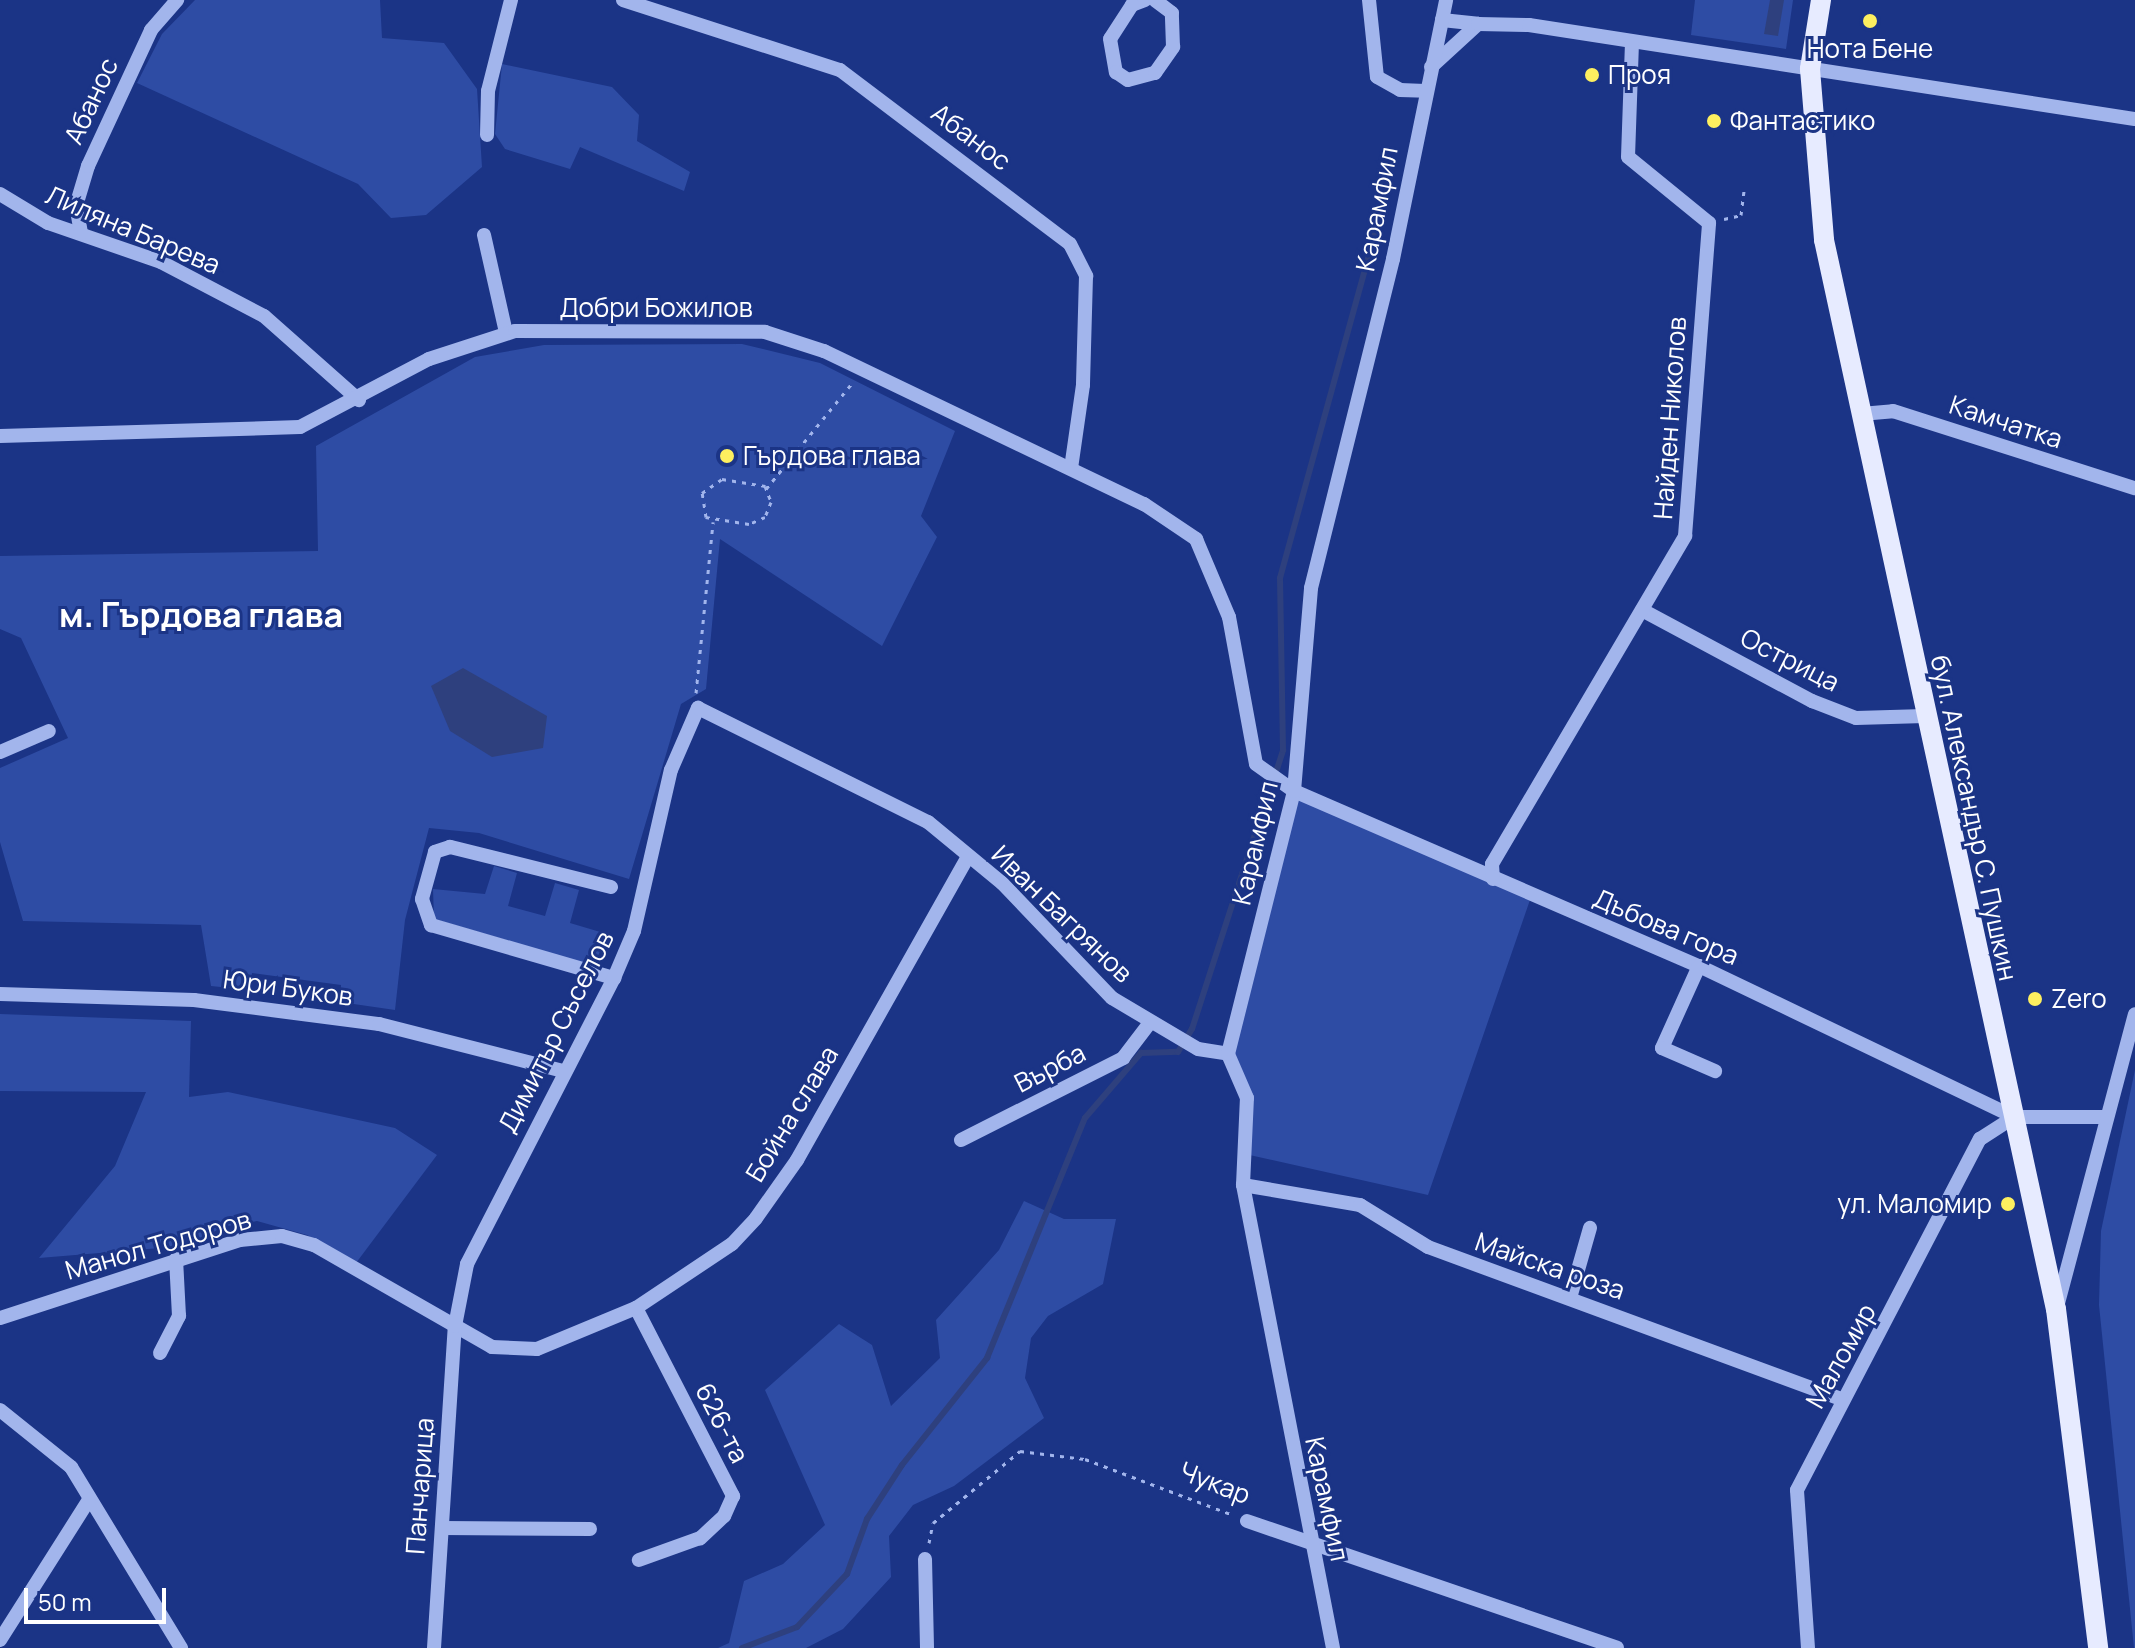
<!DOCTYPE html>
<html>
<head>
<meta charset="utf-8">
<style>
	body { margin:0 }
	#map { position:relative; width:2135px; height:1648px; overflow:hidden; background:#1b3486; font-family:Manrope,sans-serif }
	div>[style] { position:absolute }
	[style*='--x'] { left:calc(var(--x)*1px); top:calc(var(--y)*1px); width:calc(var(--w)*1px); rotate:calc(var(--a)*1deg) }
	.green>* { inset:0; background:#2e4ca4 }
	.water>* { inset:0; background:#2e407e }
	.stream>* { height:6px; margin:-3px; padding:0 3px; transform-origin:3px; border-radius:3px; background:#2e407e }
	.path>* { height:3px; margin-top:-1.5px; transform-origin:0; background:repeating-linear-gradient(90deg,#a2b5ec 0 4px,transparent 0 10px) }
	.minor>* { height:14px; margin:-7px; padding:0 7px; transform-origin:7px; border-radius:7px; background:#a2b5ec }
	.major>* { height:20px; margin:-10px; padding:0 10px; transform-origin:10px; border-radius:10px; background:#e7ebff }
	.dots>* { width:22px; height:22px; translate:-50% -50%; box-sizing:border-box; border:4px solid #1b3486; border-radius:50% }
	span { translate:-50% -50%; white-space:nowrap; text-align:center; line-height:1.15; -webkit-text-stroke:6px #1b3486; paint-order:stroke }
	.poi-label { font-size:26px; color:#fff }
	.left { translate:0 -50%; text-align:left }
	.right { translate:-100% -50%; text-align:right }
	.street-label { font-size:26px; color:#fff }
	.district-label { font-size:34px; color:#fff; font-weight:700 }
	.scale { position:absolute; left:24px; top:1588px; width:142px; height:36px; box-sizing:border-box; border:4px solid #fff; border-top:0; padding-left:10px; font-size:24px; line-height:28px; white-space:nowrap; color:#fff; -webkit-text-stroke:6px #1b3486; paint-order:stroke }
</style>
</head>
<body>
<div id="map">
	<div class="green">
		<i style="clip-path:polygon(195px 0,380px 0,382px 38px,444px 43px,477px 89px,482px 167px,426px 215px,391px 218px,358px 184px,137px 83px,162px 34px)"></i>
		<i style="clip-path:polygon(1695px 0,1793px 0,1786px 49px,1691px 35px)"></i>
		<i style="clip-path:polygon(502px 64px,612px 87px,639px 115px,637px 141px,690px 172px,684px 191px,580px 147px,570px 169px,505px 149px,495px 134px)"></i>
		<i style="clip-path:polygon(742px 344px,820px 363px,955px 431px,921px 516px,937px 537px,882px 646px,720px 539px,706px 689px,681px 704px,629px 879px,479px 833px,429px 828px,405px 920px,395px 1010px,340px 1002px,341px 985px,252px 973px,250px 990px,211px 986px,201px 925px,23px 921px,0 842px,0 768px,68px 738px,21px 638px,0 629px,0 556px,318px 551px,316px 446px,475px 357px,544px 345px)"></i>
		<i style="clip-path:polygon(1294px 791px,1531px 897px,1428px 1195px,1245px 1154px,1247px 1098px,1228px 1054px)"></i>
		<i style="clip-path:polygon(494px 866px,517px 873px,508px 906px,545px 916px,555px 883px,579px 890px,570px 923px,607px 934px,594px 966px,434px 919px,433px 889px,485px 894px)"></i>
		<i style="clip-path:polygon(0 1014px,191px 1021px,189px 1097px,228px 1092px,395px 1128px,437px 1155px,356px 1263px,307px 1235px,257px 1221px,221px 1227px,196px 1245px,39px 1258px,115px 1166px,146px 1092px,0 1091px)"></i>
		<i style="clip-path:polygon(2135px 1070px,2135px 1648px,2134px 1648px,2099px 1305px,2101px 1231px)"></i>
		<i style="clip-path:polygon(1024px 1201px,1064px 1219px,1116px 1219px,1103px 1284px,1048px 1316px,1031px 1338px,1025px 1378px,1044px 1418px,954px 1486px,913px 1505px,889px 1536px,891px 1577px,843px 1629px,806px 1648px,718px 1648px,729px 1643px,744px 1581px,783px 1564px,825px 1525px,765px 1390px,839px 1324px,872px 1345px,891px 1406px,940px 1358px,936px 1320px,999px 1250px)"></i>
	</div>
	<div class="water">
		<i style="clip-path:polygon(1770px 0,1784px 0,1778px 36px,1764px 34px)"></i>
		<i style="clip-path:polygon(463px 668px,547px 716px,543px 748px,492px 757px,450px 731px,431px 686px)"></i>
	</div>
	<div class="stream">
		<i style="--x:1277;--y:769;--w:20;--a:-72"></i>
		<i style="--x:1283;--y:750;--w:172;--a:-91"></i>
		<i style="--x:1280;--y:578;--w:396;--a:-74.6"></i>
		<i style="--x:742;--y:1648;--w:59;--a:-20.9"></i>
		<i style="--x:797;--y:1627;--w:73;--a:-46.7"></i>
		<i style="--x:847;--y:1574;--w:59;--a:-70"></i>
		<i style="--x:867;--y:1519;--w:64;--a:-57.1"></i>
		<i style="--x:902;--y:1465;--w:137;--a:-51.5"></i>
		<i style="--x:987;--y:1358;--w:259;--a:-67.8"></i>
		<i style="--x:1085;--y:1118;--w:86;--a:-49.3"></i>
		<i style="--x:1141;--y:1053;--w:37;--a:-2"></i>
		<i style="--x:1178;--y:1052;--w:27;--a:-59"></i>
		<i style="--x:1192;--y:1029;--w:250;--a:-72.1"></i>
	</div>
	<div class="path">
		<i style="--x:1724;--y:219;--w:17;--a:-13"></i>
		<i style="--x:1741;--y:215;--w:26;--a:-83"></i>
		<i style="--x:722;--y:479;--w:44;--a:9.2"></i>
		<i style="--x:765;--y:486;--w:17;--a:69"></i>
		<i style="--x:771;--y:502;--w:16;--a:112"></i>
		<i style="--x:765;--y:517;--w:17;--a:156"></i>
		<i style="--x:749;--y:524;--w:44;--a:-170.8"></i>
		<i style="--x:706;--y:517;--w:24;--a:-99"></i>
		<i style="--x:702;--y:493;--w:24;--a:-35"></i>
		<i style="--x:766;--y:489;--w:136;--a:-50.9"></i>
		<i style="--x:696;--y:693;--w:172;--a:-84.3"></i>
		<i style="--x:929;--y:1543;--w:20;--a:-79"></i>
		<i style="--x:933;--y:1523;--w:113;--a:-39.6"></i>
		<i style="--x:1020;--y:1451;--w:65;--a:7"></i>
		<i style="--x:1085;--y:1459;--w:158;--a:20.7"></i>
	</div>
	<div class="minor">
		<i style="--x:623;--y:0;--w:228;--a:17.9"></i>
		<i style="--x:840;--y:70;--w:288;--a:37.1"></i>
		<i style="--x:1070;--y:244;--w:36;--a:63"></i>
		<i style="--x:1086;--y:276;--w:109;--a:91.6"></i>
		<i style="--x:1083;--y:385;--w:84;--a:98.2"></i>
		<i style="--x:1145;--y:0;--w:14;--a:159"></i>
		<i style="--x:1132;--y:5;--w:40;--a:122.9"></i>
		<i style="--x:1110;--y:39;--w:34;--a:80"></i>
		<i style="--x:1116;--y:72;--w:14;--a:34"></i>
		<i style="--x:1128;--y:80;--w:28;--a:-15"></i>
		<i style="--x:1155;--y:73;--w:32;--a:-55"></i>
		<i style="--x:1173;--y:47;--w:34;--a:-92"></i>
		<i style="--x:1172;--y:13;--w:21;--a:-143"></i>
		<i style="--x:1369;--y:0;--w:77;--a:84.1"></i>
		<i style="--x:1377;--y:77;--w:26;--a:29"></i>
		<i style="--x:1400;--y:90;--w:25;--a:2"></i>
		<i style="--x:1442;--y:20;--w:36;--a:6"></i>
		<i style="--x:1431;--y:67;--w:64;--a:-42.5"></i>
		<i style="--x:1478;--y:24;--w:51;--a:1.1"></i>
		<i style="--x:1529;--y:25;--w:613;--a:8.82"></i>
		<i style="--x:487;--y:135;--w:44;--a:-88.7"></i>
		<i style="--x:488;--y:91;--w:94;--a:-75.8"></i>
		<i style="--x:0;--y:194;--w:56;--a:31.1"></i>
		<i style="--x:48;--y:223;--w:120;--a:19"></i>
		<i style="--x:161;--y:262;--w:116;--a:27.7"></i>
		<i style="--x:264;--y:316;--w:127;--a:41.5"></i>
		<i style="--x:81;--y:233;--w:27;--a:-100"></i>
		<i style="--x:76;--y:206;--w:42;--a:-73.3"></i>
		<i style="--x:88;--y:166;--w:150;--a:-65.1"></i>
		<i style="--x:151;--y:30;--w:40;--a:-49"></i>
		<i style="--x:484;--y:235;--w:100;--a:77.3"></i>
		<i style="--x:1861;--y:414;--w:32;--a:-5"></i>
		<i style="--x:1893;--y:411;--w:254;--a:17.7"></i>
		<i style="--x:0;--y:436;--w:300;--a:-1.7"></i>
		<i style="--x:300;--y:427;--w:146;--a:-27.8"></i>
		<i style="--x:429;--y:359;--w:90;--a:-18"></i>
		<i style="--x:515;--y:331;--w:250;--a:0.2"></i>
		<i style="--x:765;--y:332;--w:62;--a:17.9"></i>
		<i style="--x:824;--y:351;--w:355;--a:25.6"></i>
		<i style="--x:1144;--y:504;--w:63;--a:33.9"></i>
		<i style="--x:1196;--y:539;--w:85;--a:67.1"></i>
		<i style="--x:1229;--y:617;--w:149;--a:79.6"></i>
		<i style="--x:1256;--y:764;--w:47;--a:35.4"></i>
		<i style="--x:1294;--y:791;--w:441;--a:23.4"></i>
		<i style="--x:1699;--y:966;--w:349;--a:25.6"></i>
		<i style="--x:2014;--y:1117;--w:93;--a:0"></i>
		<i style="--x:1642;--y:610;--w:193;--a:28.2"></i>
		<i style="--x:1812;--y:701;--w:47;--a:21.1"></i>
		<i style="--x:1856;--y:718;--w:69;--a:-1.7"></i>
		<i style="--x:0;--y:752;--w:53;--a:-23.2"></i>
		<i style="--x:1493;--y:879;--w:15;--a:-94"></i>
		<i style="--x:1492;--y:864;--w:381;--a:-59.5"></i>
		<i style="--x:1685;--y:536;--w:314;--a:-85.6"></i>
		<i style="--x:1709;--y:223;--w:104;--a:-140.8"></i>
		<i style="--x:1628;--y:157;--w:114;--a:-88"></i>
		<i style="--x:611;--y:887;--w:166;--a:-166"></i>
		<i style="--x:450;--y:847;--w:16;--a:162"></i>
		<i style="--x:435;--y:852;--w:49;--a:105.5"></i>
		<i style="--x:422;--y:899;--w:28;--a:71"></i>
		<i style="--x:431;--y:925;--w:191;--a:16.2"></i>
		<i style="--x:1699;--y:966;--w:90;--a:114.3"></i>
		<i style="--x:1662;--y:1048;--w:58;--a:23.5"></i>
		<i style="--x:0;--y:994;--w:194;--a:1.8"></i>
		<i style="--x:194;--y:1000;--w:187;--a:7.4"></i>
		<i style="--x:379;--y:1024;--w:191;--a:14.3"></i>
		<i style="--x:961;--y:1140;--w:182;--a:-26.8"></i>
		<i style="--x:1123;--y:1058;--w:43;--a:-52.6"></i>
		<i style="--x:1243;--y:1185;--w:119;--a:9.7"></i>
		<i style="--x:1360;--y:1205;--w:80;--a:31.7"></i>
		<i style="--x:1428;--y:1247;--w:442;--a:20.2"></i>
		<i style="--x:1570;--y:1298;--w:73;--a:-74.1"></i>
		<i style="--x:2057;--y:1307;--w:303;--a:-75.1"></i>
		<i style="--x:636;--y:1308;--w:212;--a:62.7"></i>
		<i style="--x:733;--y:1496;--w:22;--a:114"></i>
		<i style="--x:724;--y:1516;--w:33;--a:137"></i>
		<i style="--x:700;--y:1538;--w:65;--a:160.2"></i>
		<i style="--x:0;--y:1318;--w:252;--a:-18"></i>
		<i style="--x:240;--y:1240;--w:42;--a:-5.4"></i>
		<i style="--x:282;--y:1236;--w:33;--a:16"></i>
		<i style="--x:314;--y:1245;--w:205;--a:29.8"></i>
		<i style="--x:492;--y:1347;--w:45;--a:2.5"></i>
		<i style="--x:537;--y:1349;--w:107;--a:-22.5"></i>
		<i style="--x:636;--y:1308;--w:115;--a:-33.7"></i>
		<i style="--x:732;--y:1244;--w:35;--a:-47"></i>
		<i style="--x:756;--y:1218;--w:71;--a:-54.7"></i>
		<i style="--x:797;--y:1160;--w:347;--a:-60.6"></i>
		<i style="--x:160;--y:1353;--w:42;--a:-62.8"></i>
		<i style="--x:179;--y:1316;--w:57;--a:-93"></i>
		<i style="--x:0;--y:1410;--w:91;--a:38.8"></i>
		<i style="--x:71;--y:1467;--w:212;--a:58.7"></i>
		<i style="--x:1247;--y:1521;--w:391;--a:18.9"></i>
		<i style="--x:442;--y:1528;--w:148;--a:0.4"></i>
		<i style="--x:925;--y:1559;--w:89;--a:88.7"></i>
		<i style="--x:0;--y:1640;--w:166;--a:-57.6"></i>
		<i style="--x:434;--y:1648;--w:323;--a:-86.3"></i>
		<i style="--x:455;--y:1326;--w:63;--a:-79"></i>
		<i style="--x:467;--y:1264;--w:322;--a:-62.8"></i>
		<i style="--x:614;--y:978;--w:51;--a:-66.9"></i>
		<i style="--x:634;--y:931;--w:165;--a:-77.1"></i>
		<i style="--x:671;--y:770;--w:68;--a:-66.5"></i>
		<i style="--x:698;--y:708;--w:257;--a:26.4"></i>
		<i style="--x:928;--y:822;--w:96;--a:39.5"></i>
		<i style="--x:1002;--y:883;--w:159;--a:46.3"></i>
		<i style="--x:1112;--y:998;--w:100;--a:30.7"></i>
		<i style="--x:1198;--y:1049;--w:30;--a:9"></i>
		<i style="--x:1333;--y:1648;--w:472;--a:-101"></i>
		<i style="--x:1243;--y:1185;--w:87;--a:-87.4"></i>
		<i style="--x:1247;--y:1098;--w:48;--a:-113.4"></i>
		<i style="--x:1228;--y:1054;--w:271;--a:-75.9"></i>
		<i style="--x:1294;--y:791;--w:204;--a:-85.2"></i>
		<i style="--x:1311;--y:588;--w:339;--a:-76"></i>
		<i style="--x:1393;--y:259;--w:264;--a:-78.4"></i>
		<i style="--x:1808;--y:1648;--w:158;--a:-94"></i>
		<i style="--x:1797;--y:1490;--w:396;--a:-62.5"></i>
		<i style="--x:1980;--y:1139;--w:40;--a:-32.9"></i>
	</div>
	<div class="major">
		<i style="--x:1821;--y:0;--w:70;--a:99.1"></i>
		<i style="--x:1810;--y:69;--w:172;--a:85.3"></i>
		<i style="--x:1824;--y:240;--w:1094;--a:77.76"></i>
		<i style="--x:2056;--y:1309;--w:342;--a:82.9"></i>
	</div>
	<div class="dots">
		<i style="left:1870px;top:21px;background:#fdef5f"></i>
		<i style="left:1592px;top:75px;background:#fdef5f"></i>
		<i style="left:1714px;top:121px;background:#fdef5f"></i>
		<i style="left:727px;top:456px;background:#fdef5f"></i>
		<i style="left:2035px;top:999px;background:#fdef5f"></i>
		<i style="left:2008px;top:1204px;background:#fdef5f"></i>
	</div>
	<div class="poi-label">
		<span style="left:1870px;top:49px">Нота Бене</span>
		<span class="left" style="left:1608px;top:75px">Проя</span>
		<span class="left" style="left:1730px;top:121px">Фантастико</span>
		<span class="left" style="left:743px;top:456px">Гърдова глава</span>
		<span class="left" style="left:2051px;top:999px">Zero</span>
		<span class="right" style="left:1992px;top:1204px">ул. Маломир</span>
	</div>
	<div class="street-label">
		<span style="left:91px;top:101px;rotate:-65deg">Абанос</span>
		<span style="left:971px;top:137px;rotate:37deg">Абанос</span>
		<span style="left:1377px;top:209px;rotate:-79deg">Карамфил</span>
		<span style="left:133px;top:230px;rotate:23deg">Лиляна Барева</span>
		<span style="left:656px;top:308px">Добри Божилов</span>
		<span style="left:1670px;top:418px;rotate:-86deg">Найден Николов</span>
		<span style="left:2006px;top:422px;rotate:18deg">Камчатка</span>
		<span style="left:1790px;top:660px;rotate:27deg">Острица</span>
		<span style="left:1974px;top:818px;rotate:78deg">бул. Александър С. Пушкин</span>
		<span style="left:1255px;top:843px;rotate:-77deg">Карамфил</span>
		<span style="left:1062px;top:914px;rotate:44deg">Иван Багрянов</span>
		<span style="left:1666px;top:927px;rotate:23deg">Дъбова гора</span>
		<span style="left:288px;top:988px;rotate:8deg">Юри Буков</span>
		<span style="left:556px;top:1032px;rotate:-63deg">Димитър Съселов</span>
		<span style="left:1050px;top:1068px;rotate:-27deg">Върба</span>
		<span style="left:792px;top:1114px;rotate:-59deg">Бойна слава</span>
		<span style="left:158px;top:1245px;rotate:-16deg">Манол Тодоров</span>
		<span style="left:1550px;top:1266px;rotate:19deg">Майска роза</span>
		<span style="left:1841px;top:1356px;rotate:-61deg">Маломир</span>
		<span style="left:722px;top:1423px;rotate:63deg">626-та</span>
		<span style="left:1215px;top:1483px;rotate:21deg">Чукар</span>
		<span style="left:420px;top:1486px;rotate:-86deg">Панчарица</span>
		<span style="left:1327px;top:1499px;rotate:78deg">Карамфил</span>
	</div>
	<div class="district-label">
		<span style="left:201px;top:615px">м. Гърдова глава</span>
	</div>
	<div class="scale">50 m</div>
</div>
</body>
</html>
